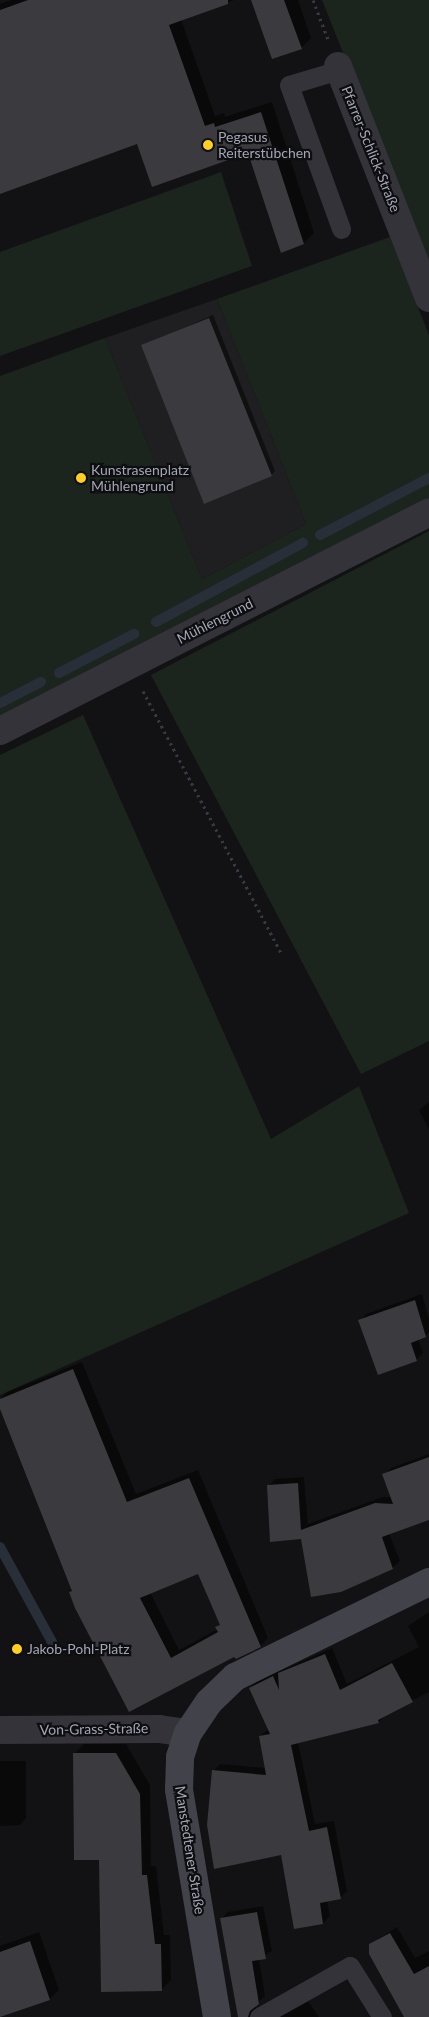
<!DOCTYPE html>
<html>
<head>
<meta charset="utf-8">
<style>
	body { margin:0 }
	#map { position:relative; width:429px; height:2017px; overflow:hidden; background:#121214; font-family:Lato,sans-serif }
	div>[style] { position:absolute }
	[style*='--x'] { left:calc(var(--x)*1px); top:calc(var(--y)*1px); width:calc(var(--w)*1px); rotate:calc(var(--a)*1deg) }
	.built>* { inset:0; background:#1f1e21 }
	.green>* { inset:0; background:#1c241e }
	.shadow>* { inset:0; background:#0007 }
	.stream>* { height:10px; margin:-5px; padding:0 5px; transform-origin:5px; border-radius:5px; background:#282f39 }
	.building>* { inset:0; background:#3a3a3f }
	.path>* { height:3px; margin-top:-1.5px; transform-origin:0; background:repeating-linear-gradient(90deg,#393a40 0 2.5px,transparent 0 6.5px) }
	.lane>* { height:19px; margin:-9.5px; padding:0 9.5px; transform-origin:9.5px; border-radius:9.5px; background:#333339 }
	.street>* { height:28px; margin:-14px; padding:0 14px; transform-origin:14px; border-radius:14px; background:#333339 }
	.secondary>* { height:28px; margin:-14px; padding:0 14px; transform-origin:14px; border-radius:14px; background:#41424a }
	.dots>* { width:14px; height:14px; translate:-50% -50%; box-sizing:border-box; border:2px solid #0e0d0f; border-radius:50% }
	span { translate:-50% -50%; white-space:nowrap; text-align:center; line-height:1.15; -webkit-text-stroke:4.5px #0e0d0f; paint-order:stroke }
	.poi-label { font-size:14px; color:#a3a6b6 }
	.left { translate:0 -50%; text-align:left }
	.street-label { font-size:14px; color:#a3a6b6 }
</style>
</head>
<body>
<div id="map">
	<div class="built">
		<i style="clip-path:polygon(217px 299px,306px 524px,202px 579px,105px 338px)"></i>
	</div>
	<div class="green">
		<i style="clip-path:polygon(322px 0,429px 0,429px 269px)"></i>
		<i style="clip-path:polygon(221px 172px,252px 266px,0 356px,0 252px)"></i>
		<i style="clip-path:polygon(390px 237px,429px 335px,429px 498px,0 718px,0 376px,105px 338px,202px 579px,306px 524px,217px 299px)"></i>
		<i style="clip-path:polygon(429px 531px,429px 1041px,361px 1074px,151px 675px)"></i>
		<i style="clip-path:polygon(83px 715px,271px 1139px,359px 1086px,409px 1213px,0 1395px,0 755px)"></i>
	</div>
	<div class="shadow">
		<i style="clip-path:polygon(11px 0,234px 0,181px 19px,215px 116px,224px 113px,225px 117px,272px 102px,314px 233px,304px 243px,281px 251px,249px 151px,138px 143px,0 192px,0 4px)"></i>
		<i style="clip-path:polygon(252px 0,298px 0,311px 38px,301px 48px)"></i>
		<i style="clip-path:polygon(213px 315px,275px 471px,271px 475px,143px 346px)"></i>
		<i style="clip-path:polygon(429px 1102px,429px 1130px,419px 1110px)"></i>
		<i style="clip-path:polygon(422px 1294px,429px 1319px,429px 1333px,418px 1339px,423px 1353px,416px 1360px,360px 1321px,366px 1314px)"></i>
		<i style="clip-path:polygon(evenodd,82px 1362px,136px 1494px,198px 1470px,268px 1638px,260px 1646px,235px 1655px,129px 1710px,70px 1592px,73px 1590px,0 1406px,0 1399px,7px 1392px,82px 1362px,199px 1572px,221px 1623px,218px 1629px,179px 1650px,150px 1592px,199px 1572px)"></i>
		<i style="clip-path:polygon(429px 1454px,429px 1519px,389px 1533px,400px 1561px,392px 1568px,302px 1538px,268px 1486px,275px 1479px,304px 1477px,308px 1524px,383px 1497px,392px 1497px,384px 1475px,391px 1468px)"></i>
		<i style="clip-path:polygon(429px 1612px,429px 1692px,386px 1714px,379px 1722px,298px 1742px,315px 1824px,334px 1821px,347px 1891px,340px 1898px,327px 1900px,330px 1916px,323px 1923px,282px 1854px,213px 1771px,220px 1764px,266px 1768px,260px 1736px,269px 1729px,250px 1688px,257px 1681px,332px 1648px,347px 1684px,419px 1647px,408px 1626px)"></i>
		<i style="clip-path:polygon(84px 1744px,126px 1744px,150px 1785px,151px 1866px,156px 1866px,164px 1935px,170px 1935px,171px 1980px,161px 1990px,100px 1859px,75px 1753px)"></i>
		<i style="clip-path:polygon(0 1761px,26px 1761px,26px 1818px,20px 1825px,0 1826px)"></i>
		<i style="clip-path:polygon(263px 1906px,272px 1951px,259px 1959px,265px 1996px,255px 2005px,257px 2017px,240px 2017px,221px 1919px,228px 1912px)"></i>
		<i style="clip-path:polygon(397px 1927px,415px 1958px,429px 1951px,429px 2017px,405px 2017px,370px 1944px)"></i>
		<i style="clip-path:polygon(39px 1932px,59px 1990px,50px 1999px,0 2016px,0 1946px)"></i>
		<i style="clip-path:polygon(308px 2001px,319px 2017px,279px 2017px)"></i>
	</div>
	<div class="stream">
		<i style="--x:320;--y:535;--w:123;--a:-27.6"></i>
		<i style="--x:156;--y:622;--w:167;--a:-28.3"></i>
		<i style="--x:59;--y:673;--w:85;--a:-27.5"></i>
		<i style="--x:0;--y:703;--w:46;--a:-27.1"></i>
		<i style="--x:0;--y:1547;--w:111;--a:61.3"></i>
	</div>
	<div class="building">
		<i style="clip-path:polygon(28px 0,228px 0,228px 4px,169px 25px,205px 126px,214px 123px,215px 127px,261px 112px,304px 244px,281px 253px,248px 153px,152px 187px,137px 144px,0 194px,0 10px)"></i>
		<i style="clip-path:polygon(251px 0,284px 0,302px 49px,272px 59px)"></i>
		<i style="clip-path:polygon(209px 318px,272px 476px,204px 504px,141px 345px)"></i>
		<i style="clip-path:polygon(415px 1300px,426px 1337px,411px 1343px,417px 1361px,378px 1375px,358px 1320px)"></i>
		<i style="clip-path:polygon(evenodd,73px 1369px,127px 1502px,189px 1478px,261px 1647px,236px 1659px,234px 1657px,129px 1712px,75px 1608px,69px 1592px,72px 1591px,0 1409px,0 1399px,73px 1369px,198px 1574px,220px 1625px,215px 1627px,218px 1632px,171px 1658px,140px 1598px,198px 1574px)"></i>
		<i style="clip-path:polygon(429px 1457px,429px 1520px,382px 1537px,393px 1569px,341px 1592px,311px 1597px,301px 1539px,270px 1542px,267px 1485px,298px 1483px,301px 1530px,375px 1503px,393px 1504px,382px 1474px)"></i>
		<i style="clip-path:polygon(325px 1654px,340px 1690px,392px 1663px,413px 1702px,378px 1720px,379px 1723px,291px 1745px,309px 1831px,327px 1827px,341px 1899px,320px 1903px,323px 1924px,294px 1929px,281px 1855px,214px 1869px,207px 1825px,212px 1770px,266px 1775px,259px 1736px,270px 1734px,249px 1688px,273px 1676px,279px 1690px,278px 1673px)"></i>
		<i style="clip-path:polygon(73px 1753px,116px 1753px,140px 1794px,142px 1875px,147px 1875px,155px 1944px,161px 1944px,162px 1991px,101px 1992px,99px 1860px,74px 1860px)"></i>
		<i style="clip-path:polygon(257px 1912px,266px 1959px,252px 1961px,259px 2004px,250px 2011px,248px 2017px,238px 2017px,220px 1918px)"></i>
		<i style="clip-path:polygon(390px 1933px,414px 1974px,429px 1966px,429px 2017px,404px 2017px,369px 1954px,369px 1944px)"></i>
		<i style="clip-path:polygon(30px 1941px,50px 2000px,0 2017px,0 1952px)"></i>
	</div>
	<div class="path">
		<i style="--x:313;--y:0;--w:42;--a:69"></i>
		<i style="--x:143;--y:691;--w:298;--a:62.2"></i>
	</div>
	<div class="lane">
		<i style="--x:339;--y:70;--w:52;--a:163.3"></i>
		<i style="--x:289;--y:85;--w:153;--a:70.1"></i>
		<i style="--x:259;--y:2017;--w:104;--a:-29.3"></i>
		<i style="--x:350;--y:1966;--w:60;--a:57.9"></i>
	</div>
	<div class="street">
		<i style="--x:338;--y:66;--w:249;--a:68.6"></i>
		<i style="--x:0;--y:731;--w:482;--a:-27"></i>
		<i style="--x:0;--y:1730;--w:159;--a:-0.4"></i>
		<i style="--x:159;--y:1729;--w:29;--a:8"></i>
	</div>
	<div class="secondary">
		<i style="--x:217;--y:2017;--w:231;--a:-99.5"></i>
		<i style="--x:179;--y:1789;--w:32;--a:-88"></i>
		<i style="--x:180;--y:1757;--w:25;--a:-72"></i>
		<i style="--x:188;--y:1733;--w:37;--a:-56"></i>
		<i style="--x:209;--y:1702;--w:36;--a:-44"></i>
		<i style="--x:235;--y:1677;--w:216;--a:-26.1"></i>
	</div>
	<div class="dots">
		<i style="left:208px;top:145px;background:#ffd01f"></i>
		<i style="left:81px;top:478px;background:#ffd01f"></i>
		<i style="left:17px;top:1649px;background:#ffd01f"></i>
	</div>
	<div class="poi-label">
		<span class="left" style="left:218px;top:145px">Pegasus<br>Reiterstübchen</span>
		<span class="left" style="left:91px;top:478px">Kunstrasenplatz<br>Mühlengrund</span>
		<span class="left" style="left:27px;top:1649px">Jakob-Pohl-Platz</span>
	</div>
	<div class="street-label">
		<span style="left:371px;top:149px;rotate:68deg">Pfarrer-Schlick-Straße</span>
		<span style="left:215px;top:621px;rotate:-27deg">Mühlengrund</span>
		<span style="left:94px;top:1729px;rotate:-1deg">Von-Grass-Straße</span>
		<span style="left:190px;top:1850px;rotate:81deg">Manstedtener Straße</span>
	</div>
</div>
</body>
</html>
